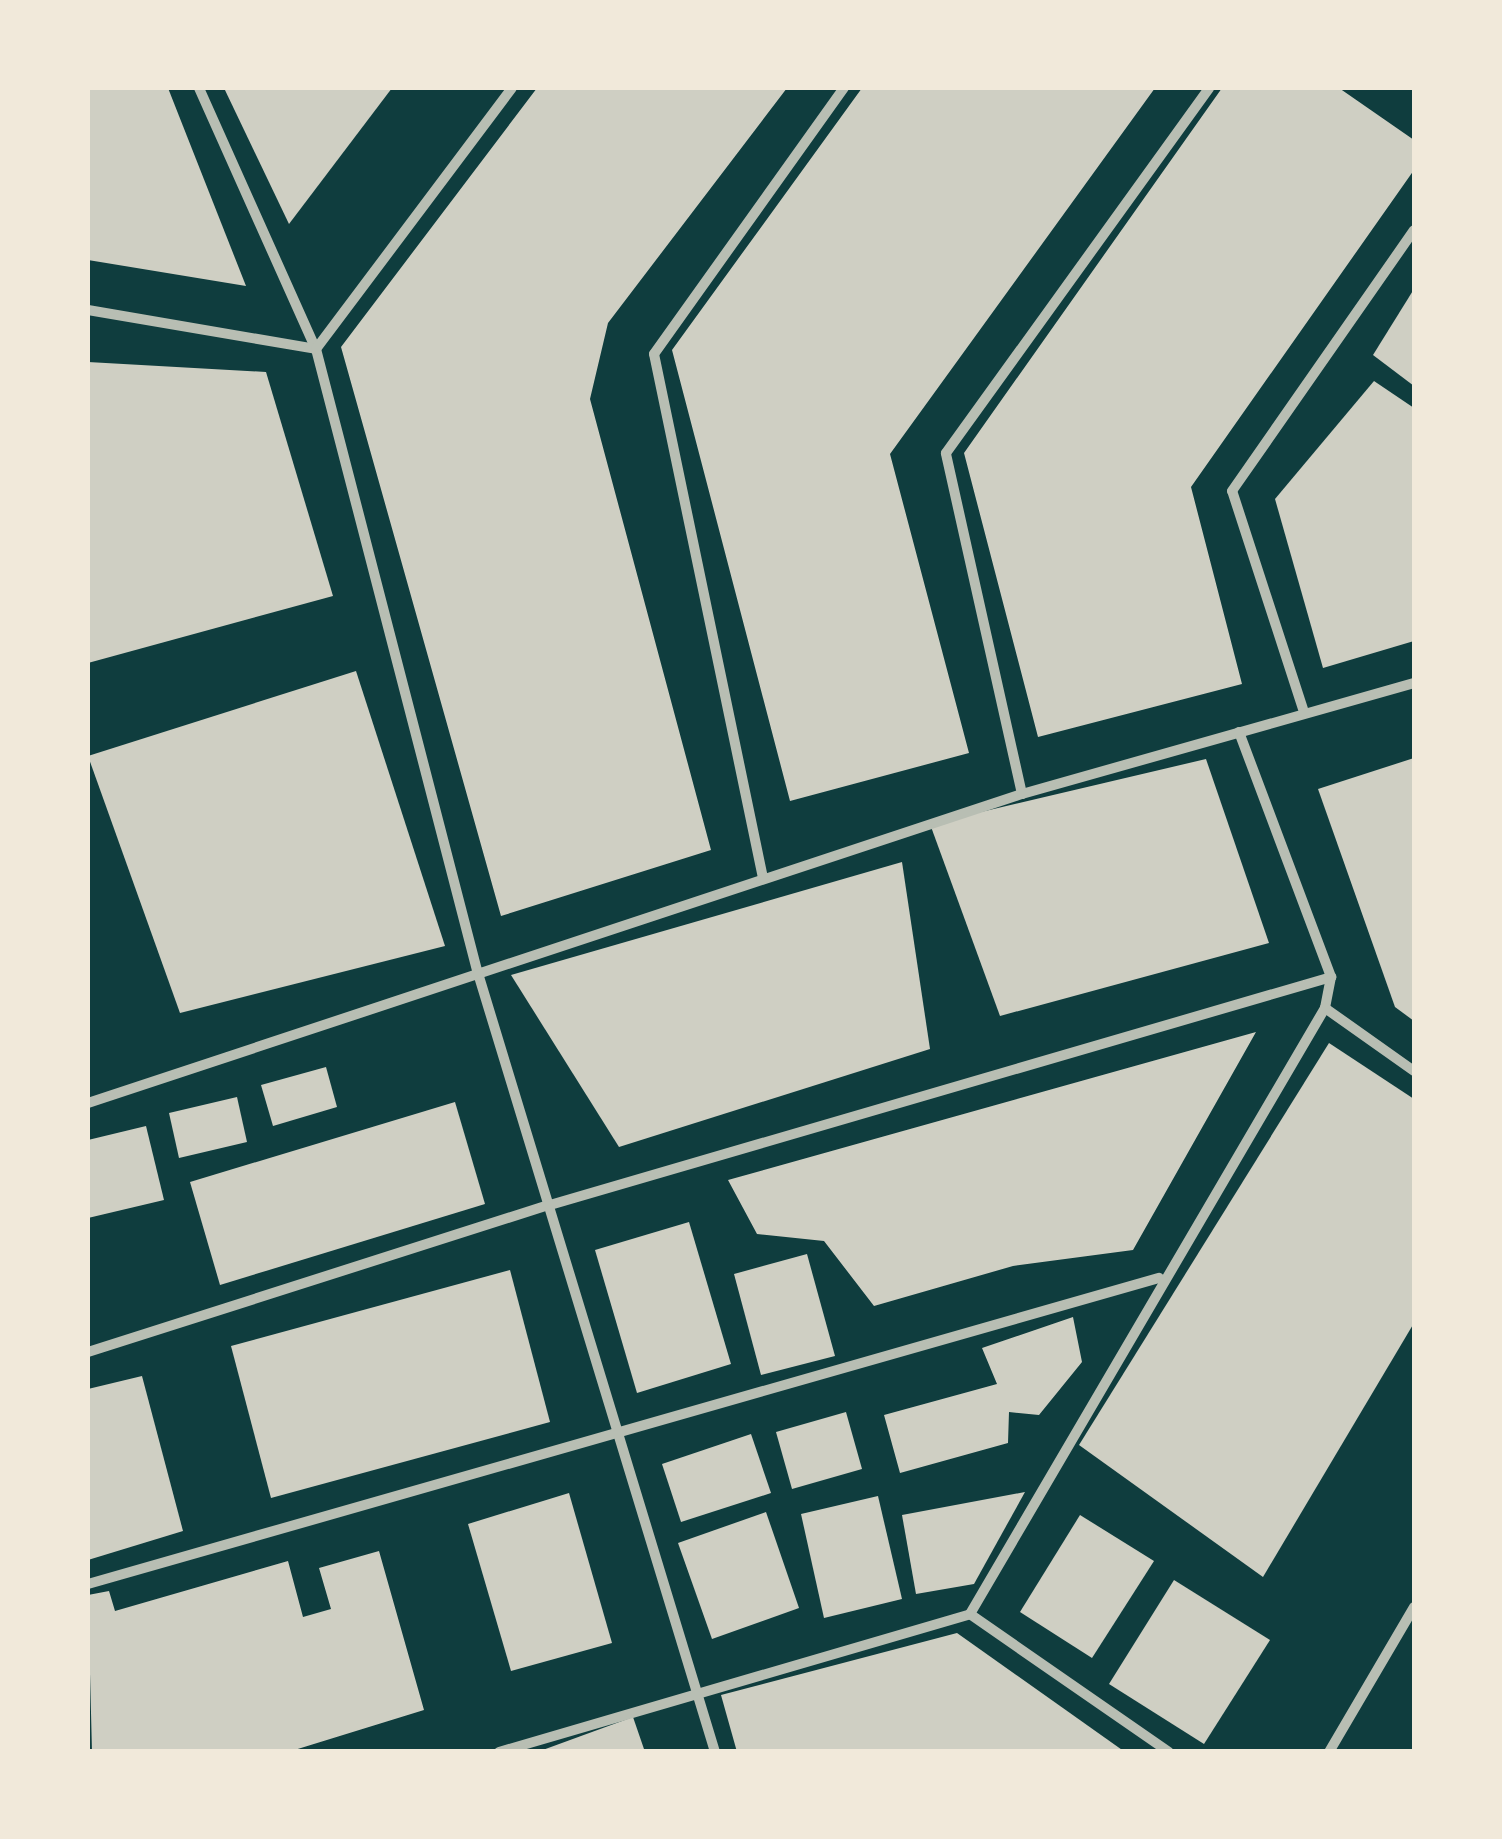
<!DOCTYPE html>
<html>
<head>
<meta charset="utf-8">
<style>
	body { margin:0 }
	#map { position:relative; width:1502px; height:1839px; overflow:hidden; background:#0f3d3e; font-family:"Public Sans",sans-serif }
	div>[style] { position:absolute }
	[style*='--x'] { left:calc(var(--x)*1px); top:calc(var(--y)*1px); width:calc(var(--w)*1px); rotate:calc(var(--a)*1deg) }
	.building>* { inset:0; background:#cfcfc3 }
	.minor>* { height:10px; margin:-5px; padding:0 5px; transform-origin:5px; border-radius:5px; background:#b8beb3 }
	span { translate:-50% -50%; white-space:nowrap; text-align:center; line-height:1.15; -webkit-text-stroke:10px #f1e9da; paint-order:stroke }
	.frame { position:absolute; inset:0; border:90px solid #f1e9da; pointer-events:none }
</style>
</head>
<body>
<div id="map">
	<div class="building">
		<i style="clip-path:polygon(88px 88px,168px 88px,246px 286px,88px 260px)"></i>
		<i style="clip-path:polygon(224px 88px,392px 88px,289px 224px)"></i>
		<i style="clip-path:polygon(537px 88px,787px 88px,608px 323px,590px 399px,711px 850px,501px 916px,341px 347px)"></i>
		<i style="clip-path:polygon(862px 88px,1155px 88px,890px 454px,969px 753px,790px 801px,672px 350px)"></i>
		<i style="clip-path:polygon(1222px 88px,1339px 88px,1414px 140px,1414px 170px,1191px 487px,1242px 684px,1038px 737px,964px 453px)"></i>
		<i style="clip-path:polygon(1414px 289px,1414px 386px,1373px 355px)"></i>
		<i style="clip-path:polygon(88px 362px,266px 372px,333px 596px,88px 663px)"></i>
		<i style="clip-path:polygon(1374px 381px,1414px 408px,1414px 641px,1323px 668px,1275px 499px)"></i>
		<i style="clip-path:polygon(356px 671px,445px 946px,180px 1013px,88px 756px)"></i>
		<i style="clip-path:polygon(1414px 758px,1414px 1021px,1395px 1007px,1318px 789px)"></i>
		<i style="clip-path:polygon(1206px 759px,1269px 943px,1000px 1016px,930px 824px)"></i>
		<i style="clip-path:polygon(902px 862px,930px 1049px,619px 1147px,511px 975px)"></i>
		<i style="clip-path:polygon(1256px 1032px,1133px 1250px,1013px 1266px,874px 1306px,824px 1241px,757px 1234px,728px 1180px)"></i>
		<i style="clip-path:polygon(1329px 1043px,1414px 1099px,1414px 1323px,1263px 1577px,1079px 1445px)"></i>
		<i style="clip-path:polygon(326px 1067px,337px 1107px,273px 1126px,261px 1085px)"></i>
		<i style="clip-path:polygon(237px 1097px,247px 1142px,179px 1158px,169px 1113px)"></i>
		<i style="clip-path:polygon(455px 1102px,485px 1204px,220px 1285px,190px 1182px)"></i>
		<i style="clip-path:polygon(146px 1126px,164px 1200px,88px 1218px,88px 1140px)"></i>
		<i style="clip-path:polygon(689px 1222px,731px 1364px,637px 1393px,595px 1250px)"></i>
		<i style="clip-path:polygon(807px 1254px,835px 1356px,761px 1375px,734px 1274px)"></i>
		<i style="clip-path:polygon(510px 1270px,550px 1422px,271px 1498px,231px 1346px)"></i>
		<i style="clip-path:polygon(1073px 1317px,1082px 1362px,1039px 1415px,1009px 1412px,1008px 1443px,900px 1473px,884px 1415px,997px 1384px,982px 1348px)"></i>
		<i style="clip-path:polygon(142px 1376px,183px 1531px,88px 1560px,88px 1389px)"></i>
		<i style="clip-path:polygon(846px 1412px,862px 1469px,792px 1489px,776px 1432px)"></i>
		<i style="clip-path:polygon(751px 1434px,771px 1493px,681px 1522px,662px 1464px)"></i>
		<i style="clip-path:polygon(1025px 1492px,974px 1584px,916px 1594px,902px 1515px)"></i>
		<i style="clip-path:polygon(569px 1493px,612px 1643px,511px 1671px,468px 1524px)"></i>
		<i style="clip-path:polygon(878px 1496px,902px 1599px,824px 1618px,801px 1514px)"></i>
		<i style="clip-path:polygon(766px 1512px,799px 1608px,712px 1639px,678px 1543px)"></i>
		<i style="clip-path:polygon(1080px 1515px,1154px 1561px,1092px 1658px,1020px 1612px)"></i>
		<i style="clip-path:polygon(379px 1551px,424px 1710px,288px 1752px,92px 1752px,88px 1595px,109px 1591px,115px 1611px,288px 1561px,303px 1617px,331px 1609px,319px 1568px)"></i>
		<i style="clip-path:polygon(1174px 1580px,1270px 1640px,1204px 1744px,1109px 1684px)"></i>
		<i style="clip-path:polygon(957px 1633px,1125px 1752px,737px 1752px,721px 1695px)"></i>
		<i style="clip-path:polygon(633px 1717px,645px 1752px,540px 1752px,540px 1751px)"></i>
	</div>
	<div class="minor">
		<i style="--x:199;--y:88;--w:286;--a:65.9"></i>
		<i style="--x:316;--y:349;--w:642;--a:75.47"></i>
		<i style="--x:477;--y:970;--w:817;--a:73.07"></i>
		<i style="--x:88;--y:310;--w:231;--a:9.7"></i>
		<i style="--x:316;--y:349;--w:326;--a:-53.1"></i>
		<i style="--x:1303;--y:709;--w:229;--a:-108"></i>
		<i style="--x:1232;--y:491;--w:318;--a:-55.1"></i>
		<i style="--x:1239;--y:732;--w:262;--a:69.4"></i>
		<i style="--x:1331;--y:977;--w:32;--a:101"></i>
		<i style="--x:1325;--y:1008;--w:109;--a:35.3"></i>
		<i style="--x:1022;--y:794;--w:349;--a:-102.6"></i>
		<i style="--x:946;--y:453;--w:450;--a:-54.2"></i>
		<i style="--x:763;--y:878;--w:535;--a:-101.75"></i>
		<i style="--x:654;--y:354;--w:327;--a:-54.5"></i>
		<i style="--x:88;--y:1103;--w:984;--a:-18.31"></i>
		<i style="--x:1022;--y:794;--w:407;--a:-15.8"></i>
		<i style="--x:88;--y:1352;--w:485;--a:-17.7"></i>
		<i style="--x:550;--y:1205;--w:814;--a:-16.27"></i>
		<i style="--x:88;--y:1584;--w:1114;--a:-15.95"></i>
		<i style="--x:499;--y:1752;--w:491;--a:-16.3"></i>
		<i style="--x:1169;--y:1752;--w:242;--a:-145.3"></i>
		<i style="--x:970;--y:1614;--w:702;--a:-59.64"></i>
		<i style="--x:1329;--y:1752;--w:168;--a:-59.6"></i>
	</div>
	<div class="frame"></div>
</div>
</body>
</html>
